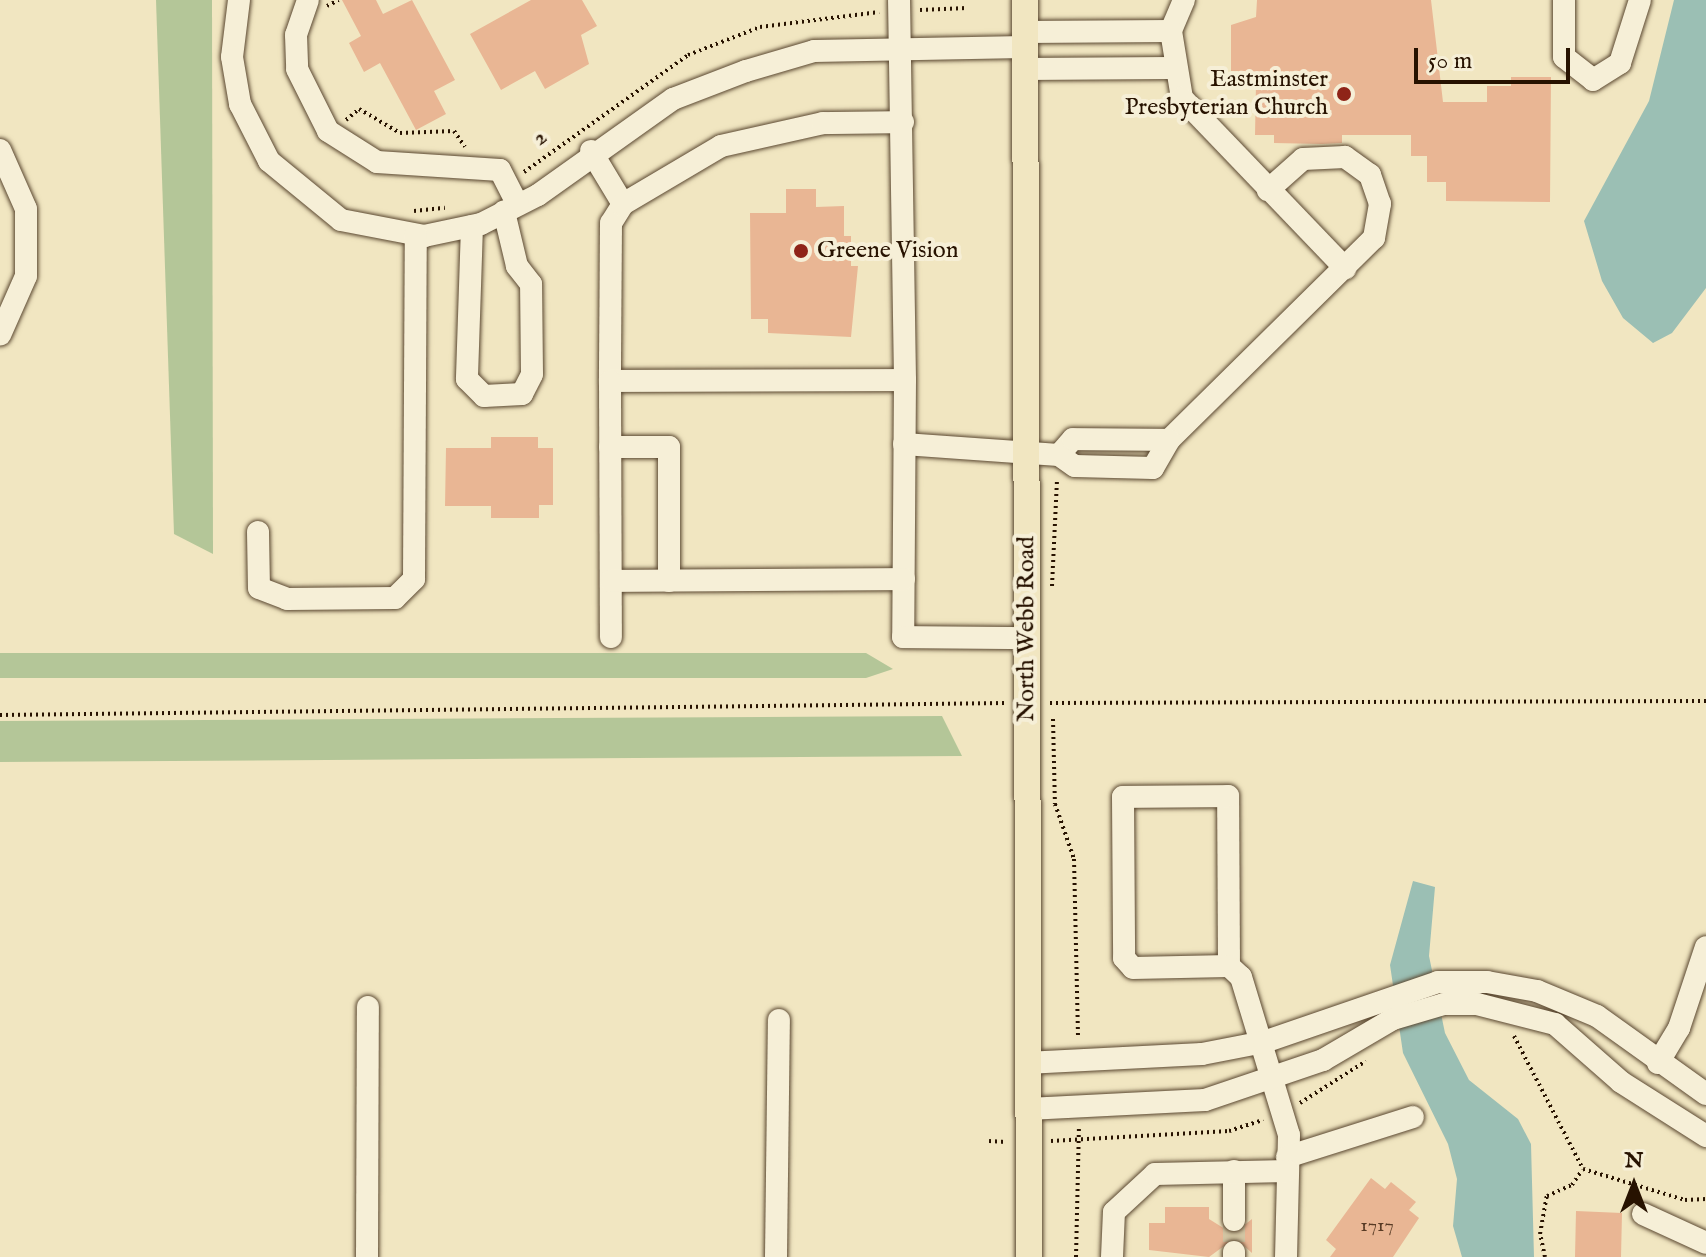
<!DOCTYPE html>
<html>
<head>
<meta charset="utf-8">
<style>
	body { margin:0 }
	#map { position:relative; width:1706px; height:1257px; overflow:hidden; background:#f1e6c1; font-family:"IM FELL English",serif }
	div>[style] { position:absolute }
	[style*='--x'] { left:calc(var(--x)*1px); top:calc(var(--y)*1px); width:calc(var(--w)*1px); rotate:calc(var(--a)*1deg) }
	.green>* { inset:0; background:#b4c698 }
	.water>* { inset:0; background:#9bbfb4 }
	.building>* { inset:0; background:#e9b694 }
	.minor-tunnel>* { height:22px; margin-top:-11px; transform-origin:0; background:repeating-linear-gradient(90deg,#d3c6a4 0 22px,transparent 0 33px) }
	.path>* { height:4px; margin-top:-2px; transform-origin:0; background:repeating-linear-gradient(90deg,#271200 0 2px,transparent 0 6px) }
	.roads { filter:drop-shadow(0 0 2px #5a4730) drop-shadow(0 0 2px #5a4730) }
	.minor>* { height:22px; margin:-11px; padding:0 11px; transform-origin:11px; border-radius:11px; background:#f6efd7 }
	.major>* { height:26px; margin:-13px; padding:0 13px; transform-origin:13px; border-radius:13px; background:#f1e6c1 }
	.dots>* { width:22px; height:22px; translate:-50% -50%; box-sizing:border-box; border:4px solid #f6efd7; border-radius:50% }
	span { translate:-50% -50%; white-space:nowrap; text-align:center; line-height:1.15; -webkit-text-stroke:8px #f6efd7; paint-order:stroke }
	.number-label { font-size:20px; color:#583b25 }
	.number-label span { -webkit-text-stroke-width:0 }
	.poi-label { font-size:24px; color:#271200 }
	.right { translate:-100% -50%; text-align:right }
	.left { translate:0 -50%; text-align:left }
	.street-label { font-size:24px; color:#271200 }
	.north { position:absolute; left:1594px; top:1145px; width:80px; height:80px; -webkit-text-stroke:6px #f6efd7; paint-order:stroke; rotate:0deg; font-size:22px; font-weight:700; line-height:32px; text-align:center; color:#271200 }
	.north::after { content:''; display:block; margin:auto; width:28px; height:36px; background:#271200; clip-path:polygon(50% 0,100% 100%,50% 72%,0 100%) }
	.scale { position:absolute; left:1414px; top:48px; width:156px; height:36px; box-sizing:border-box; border:4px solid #271200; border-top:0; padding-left:10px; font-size:24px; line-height:28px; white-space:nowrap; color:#271200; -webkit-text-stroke:6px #f6efd7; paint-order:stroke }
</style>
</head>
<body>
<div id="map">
	<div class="green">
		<i style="clip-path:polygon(156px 0,212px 0,213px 554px,174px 534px)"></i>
		<i style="clip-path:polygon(0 653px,866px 653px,893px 669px,866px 678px,0 678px)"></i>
		<i style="clip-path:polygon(942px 716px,962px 756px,0 762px,0 721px)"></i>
	</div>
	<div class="water">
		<i style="clip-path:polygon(1674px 0,1706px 0,1706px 288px,1672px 333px,1653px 343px,1623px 318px,1602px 281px,1584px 221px,1649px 101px)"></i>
		<i style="clip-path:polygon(1413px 881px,1435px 887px,1429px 956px,1445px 1033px,1469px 1080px,1518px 1119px,1531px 1144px,1534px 1257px,1462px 1257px,1453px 1226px,1457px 1179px,1448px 1144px,1403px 1053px,1390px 965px)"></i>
	</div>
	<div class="building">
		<i style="clip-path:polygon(342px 0,376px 0,383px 14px,412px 0,455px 80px,434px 91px,446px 114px,416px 130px,380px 63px,364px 72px,349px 43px,361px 36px)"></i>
		<i style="clip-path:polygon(531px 0,582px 0,597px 26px,581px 35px,589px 64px,545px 89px,535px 71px,501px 90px,470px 34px)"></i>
		<i style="clip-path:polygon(1257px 0,1431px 0,1443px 102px,1487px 102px,1487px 86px,1511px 86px,1511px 77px,1551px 77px,1550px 202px,1446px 201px,1446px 182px,1427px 182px,1427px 156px,1411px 156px,1411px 135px,1342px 135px,1342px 143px,1322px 144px,1274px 143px,1274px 135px,1255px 135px,1256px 83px,1238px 83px,1238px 71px,1231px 71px,1231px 25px,1256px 17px)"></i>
		<i style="clip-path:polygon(786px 189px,816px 189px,816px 207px,844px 206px,844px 236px,851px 236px,851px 266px,858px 266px,851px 337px,768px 333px,768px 319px,751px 319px,750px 213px,786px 213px)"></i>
		<i style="clip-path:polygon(491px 437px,538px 437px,538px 448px,553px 448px,553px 505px,539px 505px,539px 518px,491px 518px,491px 506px,445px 506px,446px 448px,491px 448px)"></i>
		<i style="clip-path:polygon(1371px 1178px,1385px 1189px,1391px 1182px,1416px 1202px,1409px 1210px,1419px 1218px,1393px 1257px,1330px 1257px,1336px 1249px,1326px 1240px)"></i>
		<i style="clip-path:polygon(1165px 1207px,1209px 1207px,1209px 1219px,1233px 1234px,1252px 1219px,1252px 1253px,1235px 1238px,1209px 1257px,1149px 1250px,1149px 1223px,1165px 1223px)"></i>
		<i style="clip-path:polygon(1576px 1211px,1622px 1213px,1621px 1257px,1575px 1257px)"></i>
	</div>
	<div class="minor-tunnel">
		<i style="--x:1234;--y:1220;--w:32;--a:90"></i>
	</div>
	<div class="path">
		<i style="--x:327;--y:6;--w:13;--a:-27"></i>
		<i style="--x:920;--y:10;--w:47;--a:-2.4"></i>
		<i style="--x:346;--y:120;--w:17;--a:-40"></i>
		<i style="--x:359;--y:109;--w:48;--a:30.3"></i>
		<i style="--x:400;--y:133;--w:54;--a:-2.1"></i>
		<i style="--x:454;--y:131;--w:19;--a:55"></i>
		<i style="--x:524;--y:172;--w:201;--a:-35.5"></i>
		<i style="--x:688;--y:55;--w:77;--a:-21.3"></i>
		<i style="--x:760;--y:27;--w:120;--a:-7.2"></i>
		<i style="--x:414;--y:211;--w:31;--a:-6"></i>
		<i style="--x:1052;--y:586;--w:107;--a:-87.3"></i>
		<i style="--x:1050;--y:703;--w:656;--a:-0.17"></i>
		<i style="--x:0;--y:715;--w:1006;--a:-0.68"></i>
		<i style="--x:1053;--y:719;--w:85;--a:88.7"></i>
		<i style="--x:1055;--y:804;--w:58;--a:70.9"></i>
		<i style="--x:1074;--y:859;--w:180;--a:88.7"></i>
		<i style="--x:1514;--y:1036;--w:150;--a:62.6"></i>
		<i style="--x:1583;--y:1169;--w:107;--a:16.9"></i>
		<i style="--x:1685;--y:1200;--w:21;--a:-3"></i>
		<i style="--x:1300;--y:1103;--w:78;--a:-32.5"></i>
		<i style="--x:989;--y:1141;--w:17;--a:3"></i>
		<i style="--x:1051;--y:1141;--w:178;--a:-3.2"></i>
		<i style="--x:1229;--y:1131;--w:36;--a:-18"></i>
		<i style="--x:1076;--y:1257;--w:129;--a:-88.7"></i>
		<i style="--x:1545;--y:1257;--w:24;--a:-102"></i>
		<i style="--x:1540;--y:1234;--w:39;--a:-80"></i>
		<i style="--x:1547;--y:1196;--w:27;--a:-24"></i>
		<i style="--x:1572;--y:1185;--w:18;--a:-56"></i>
	</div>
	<div class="roads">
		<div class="minor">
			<i style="--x:239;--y:0;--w:57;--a:97"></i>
			<i style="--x:232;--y:57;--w:48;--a:80.3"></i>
			<i style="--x:240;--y:104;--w:64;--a:63"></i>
			<i style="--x:269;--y:161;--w:93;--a:39.3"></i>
			<i style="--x:341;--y:220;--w:85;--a:10.9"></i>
			<i style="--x:424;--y:236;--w:58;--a:-11.9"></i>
			<i style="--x:481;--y:224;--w:64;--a:-27"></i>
			<i style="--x:538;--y:195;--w:166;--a:-35.4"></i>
			<i style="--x:673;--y:99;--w:78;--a:-21"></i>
			<i style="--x:746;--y:71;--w:71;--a:-16.4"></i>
			<i style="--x:814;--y:51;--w:210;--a:-1.1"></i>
			<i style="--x:308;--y:0;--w:37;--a:109"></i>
			<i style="--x:296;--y:35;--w:34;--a:88"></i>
			<i style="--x:297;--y:69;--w:69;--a:63.4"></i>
			<i style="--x:328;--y:131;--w:58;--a:32.3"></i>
			<i style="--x:377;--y:162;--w:123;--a:3.7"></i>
			<i style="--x:500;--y:170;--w:39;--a:63"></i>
			<i style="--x:1184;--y:0;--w:34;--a:113"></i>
			<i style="--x:1171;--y:31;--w:68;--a:80.7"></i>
			<i style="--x:1182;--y:98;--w:236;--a:46.2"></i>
			<i style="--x:1564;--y:0;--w:57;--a:90"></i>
			<i style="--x:1564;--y:57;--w:37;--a:38"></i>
			<i style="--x:1593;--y:80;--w:32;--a:-32"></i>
			<i style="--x:1620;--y:63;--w:66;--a:-72.4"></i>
			<i style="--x:1025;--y:32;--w:146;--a:-0.4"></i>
			<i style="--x:1024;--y:69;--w:147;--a:-0.4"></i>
			<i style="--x:0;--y:150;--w:64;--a:66.2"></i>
			<i style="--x:26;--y:209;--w:67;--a:90"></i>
			<i style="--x:26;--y:276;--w:64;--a:113.8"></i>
			<i style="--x:591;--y:151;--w:62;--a:58.9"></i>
			<i style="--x:623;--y:204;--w:114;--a:-30.6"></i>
			<i style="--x:721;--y:146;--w:105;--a:-12.7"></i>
			<i style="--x:823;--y:123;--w:80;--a:-0.7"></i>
			<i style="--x:623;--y:204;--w:22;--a:122"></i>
			<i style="--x:611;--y:223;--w:158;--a:90.4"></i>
			<i style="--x:610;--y:381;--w:295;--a:-0.2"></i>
			<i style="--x:905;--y:380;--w:380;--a:-90.9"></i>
			<i style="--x:472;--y:226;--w:153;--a:91.9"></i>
			<i style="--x:467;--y:379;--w:24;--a:45"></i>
			<i style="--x:484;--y:396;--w:38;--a:-3"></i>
			<i style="--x:522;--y:394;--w:22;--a:-63"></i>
			<i style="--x:532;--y:374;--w:90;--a:-90.6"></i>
			<i style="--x:531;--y:284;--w:23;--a:-128"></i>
			<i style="--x:517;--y:266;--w:56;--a:-103.5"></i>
			<i style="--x:905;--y:380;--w:257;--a:90.4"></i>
			<i style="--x:903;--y:637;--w:123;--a:0.5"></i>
			<i style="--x:610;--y:381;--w:256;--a:89.8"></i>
			<i style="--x:904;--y:444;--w:155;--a:4.1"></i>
			<i style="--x:1059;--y:455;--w:19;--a:35"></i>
			<i style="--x:1075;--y:466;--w:78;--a:1.5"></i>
			<i style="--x:1153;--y:468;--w:32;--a:-60"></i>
			<i style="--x:1169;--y:440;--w:288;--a:-44.6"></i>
			<i style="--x:1374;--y:238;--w:35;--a:-80"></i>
			<i style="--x:1380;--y:204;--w:31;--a:-109"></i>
			<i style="--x:1370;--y:175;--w:31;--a:-144"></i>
			<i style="--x:1345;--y:157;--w:42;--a:177.3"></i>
			<i style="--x:1303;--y:159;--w:47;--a:138.5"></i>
			<i style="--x:610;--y:447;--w:59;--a:0"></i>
			<i style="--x:669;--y:447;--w:134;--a:90"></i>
			<i style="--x:1059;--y:455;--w:21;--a:-49"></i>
			<i style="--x:1073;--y:439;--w:96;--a:0.6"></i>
			<i style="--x:258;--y:532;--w:56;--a:89"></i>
			<i style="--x:259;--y:588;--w:30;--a:21"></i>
			<i style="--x:287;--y:599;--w:108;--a:-0.5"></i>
			<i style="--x:395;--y:598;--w:27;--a:-45"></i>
			<i style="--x:414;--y:579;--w:344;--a:-89.7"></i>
			<i style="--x:611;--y:581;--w:293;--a:-0.4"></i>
			<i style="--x:1229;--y:966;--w:170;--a:-90.3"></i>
			<i style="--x:1228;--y:796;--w:105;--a:179.5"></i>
			<i style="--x:1123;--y:797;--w:161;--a:89.6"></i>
			<i style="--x:1124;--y:958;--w:13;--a:48"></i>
			<i style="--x:1133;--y:968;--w:96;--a:-1.2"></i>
			<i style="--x:1229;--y:966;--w:16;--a:43"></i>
			<i style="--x:1241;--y:977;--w:165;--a:73.1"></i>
			<i style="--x:1289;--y:1135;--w:122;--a:91.4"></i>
			<i style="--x:1026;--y:1063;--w:176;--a:-2.9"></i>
			<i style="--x:1202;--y:1054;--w:63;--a:-11"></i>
			<i style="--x:1264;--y:1042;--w:184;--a:-19"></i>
			<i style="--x:1438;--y:982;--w:49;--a:0"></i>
			<i style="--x:1487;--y:982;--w:51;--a:10.2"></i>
			<i style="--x:1537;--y:991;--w:65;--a:22.6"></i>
			<i style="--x:1597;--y:1016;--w:134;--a:35.6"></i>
			<i style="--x:1658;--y:1063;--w:41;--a:-59"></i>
			<i style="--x:1679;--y:1028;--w:85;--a:-71.6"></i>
			<i style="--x:1028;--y:1109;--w:177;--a:-2.9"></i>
			<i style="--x:1205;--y:1100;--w:125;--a:-18.7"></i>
			<i style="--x:1323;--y:1060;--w:81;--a:-30.4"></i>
			<i style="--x:1393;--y:1019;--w:53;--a:-16.4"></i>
			<i style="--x:1444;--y:1004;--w:33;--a:0"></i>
			<i style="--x:1477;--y:1004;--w:81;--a:14.4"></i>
			<i style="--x:1555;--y:1024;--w:88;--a:41.3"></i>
			<i style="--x:1621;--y:1082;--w:101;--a:32.4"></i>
			<i style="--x:1287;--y:1157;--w:132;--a:-17.6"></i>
			<i style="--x:1234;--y:1171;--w:49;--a:90"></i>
			<i style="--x:1643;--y:1214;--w:69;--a:24.7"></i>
			<i style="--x:1234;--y:1252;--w:5;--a:90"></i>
			<i style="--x:367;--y:1257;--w:250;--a:-89.8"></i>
			<i style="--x:776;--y:1257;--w:237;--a:-89.3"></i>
			<i style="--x:1112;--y:1257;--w:45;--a:-87.5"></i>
			<i style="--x:1114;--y:1212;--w:56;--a:-42.8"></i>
			<i style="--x:1155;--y:1174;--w:132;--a:-1.3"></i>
		</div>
		<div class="major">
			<i style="--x:1025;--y:0;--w:1257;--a:89.82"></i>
		</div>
	</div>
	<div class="dots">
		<i style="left:1344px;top:94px;background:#8f2418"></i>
		<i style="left:801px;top:251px;background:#8f2418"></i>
	</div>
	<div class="number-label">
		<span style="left:1377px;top:1225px">1717</span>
	</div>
	<div class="poi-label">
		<span class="right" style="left:1328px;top:94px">Eastminster<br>Presbyterian Church</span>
		<span class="left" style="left:817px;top:251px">Greene Vision</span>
	</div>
	<div class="street-label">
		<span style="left:540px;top:138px;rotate:-37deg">2</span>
		<span style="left:1027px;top:629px;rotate:-90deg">North Webb Road</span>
	</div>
	<div class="north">N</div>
	<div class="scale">50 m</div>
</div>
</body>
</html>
